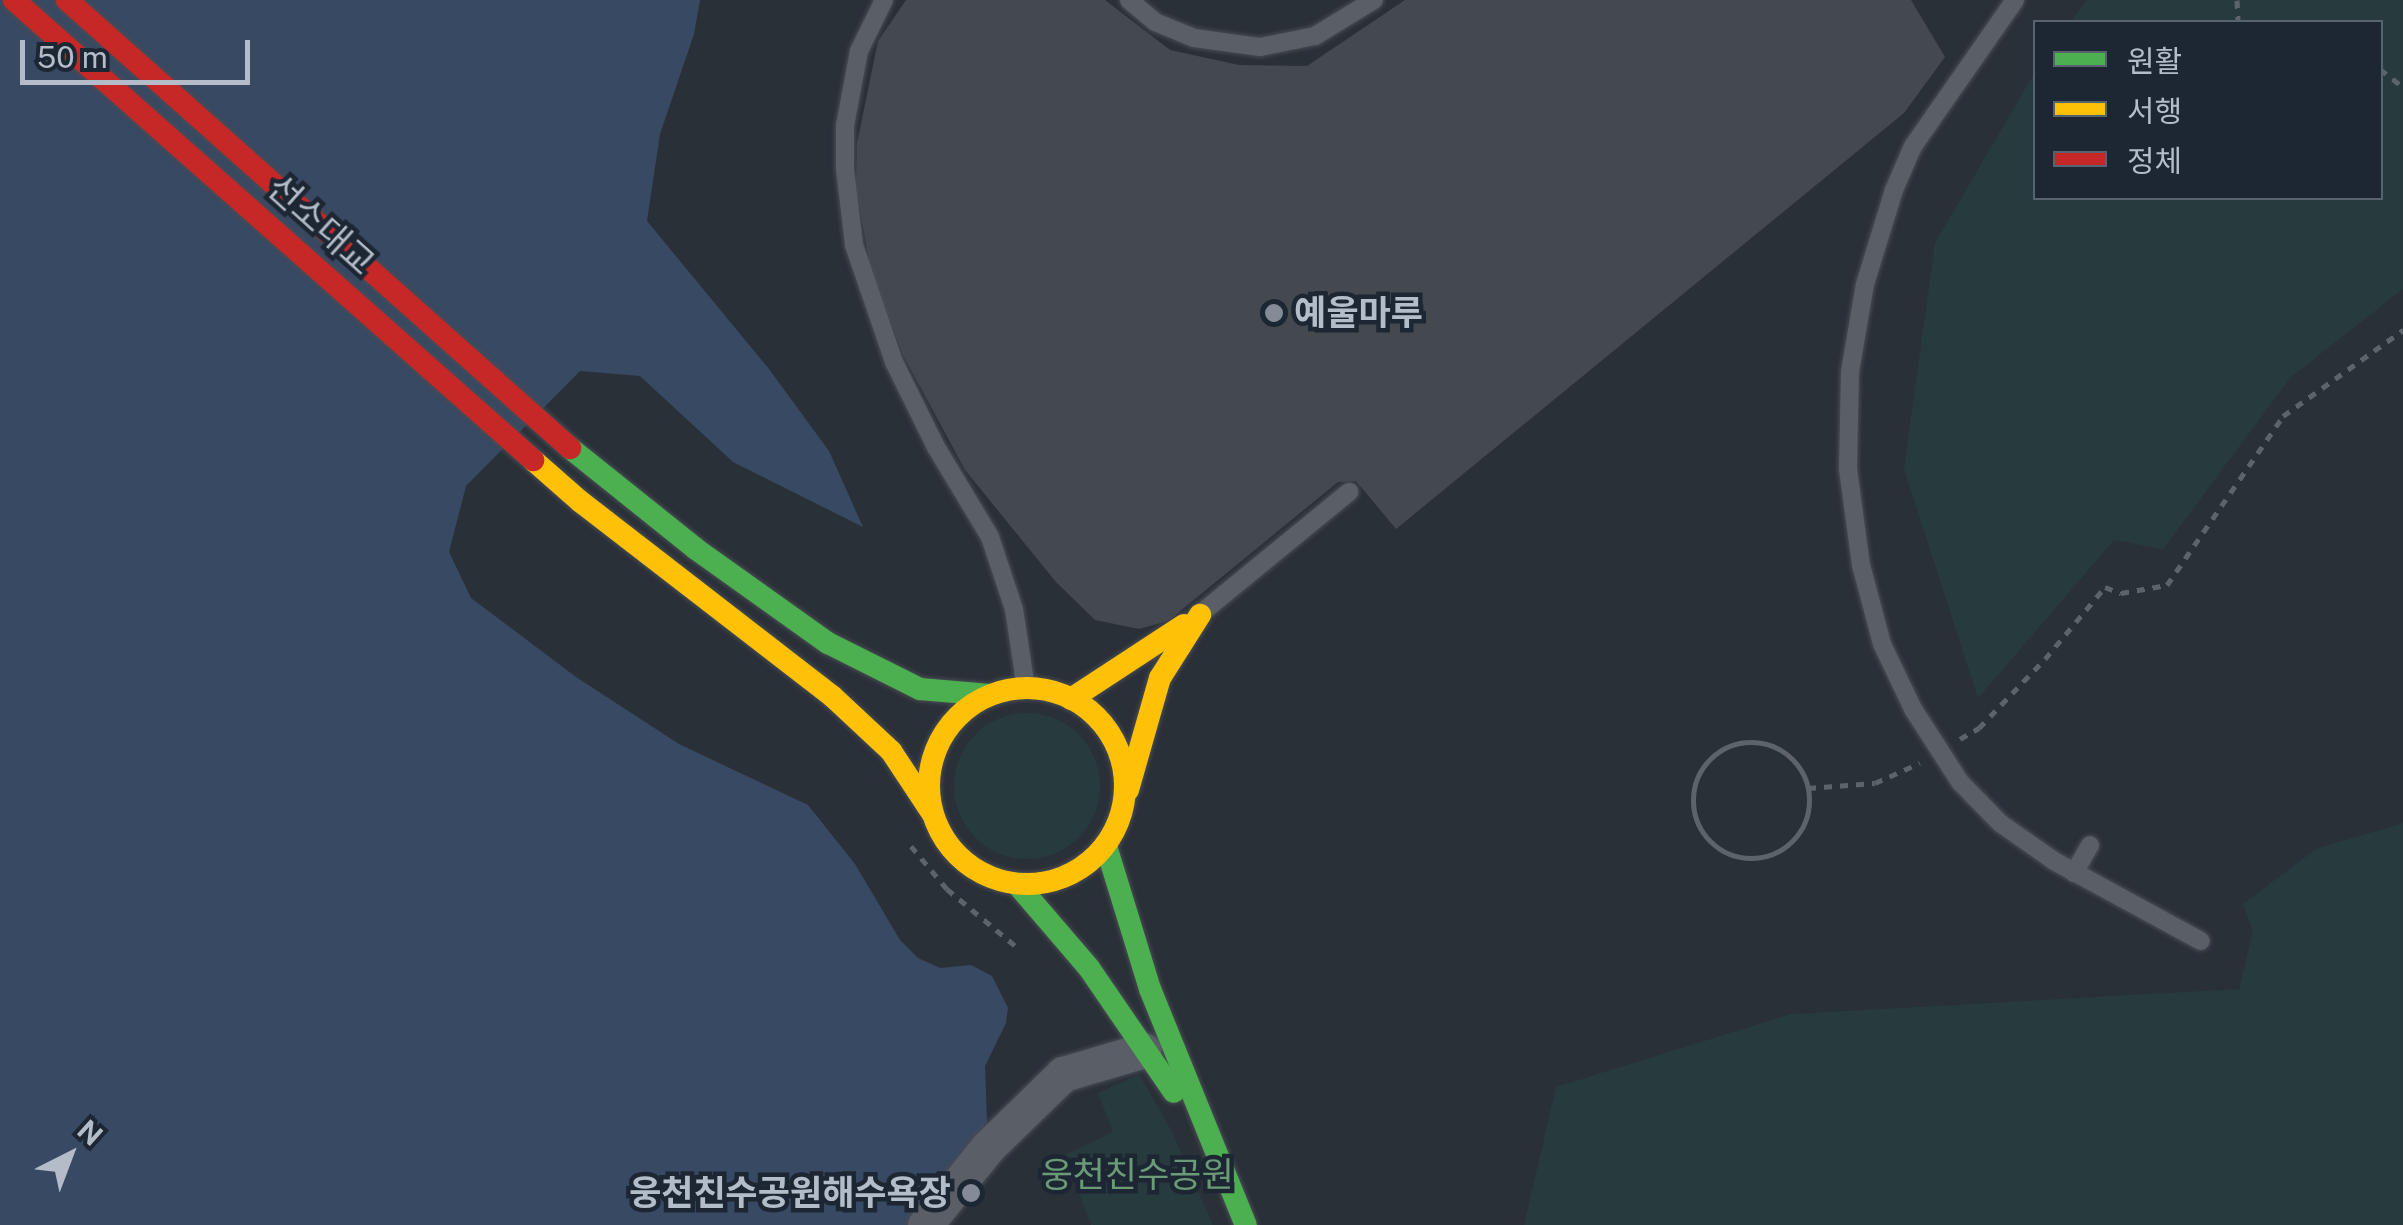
<!DOCTYPE html>
<html>
<head>
<meta charset="utf-8">
<style>
	body { margin:0 }
	#map { position:relative; width:2403px; height:1225px; overflow:hidden; background:#2a3038; font-family:"Public Sans","Noto Sans KR",sans-serif }
	div>[style] { position:absolute }
	[style*='--x'] { left:calc(var(--x)*1px); top:calc(var(--y)*1px); width:calc(var(--w)*1px); rotate:calc(var(--a)*1deg) }
	.green>* { inset:0; background:#273a3e }
	.round { border-radius:50% }
	.water>* { inset:0; background:#384963 }
	.building>* { inset:0; background:#444950 }
	.path>* { height:5px; margin-top:-2.5px; transform-origin:0; background:repeating-linear-gradient(90deg,#5d636a 0 8px,transparent 0 16px) }
	.path>.ring { margin:-2.5px; padding:0; box-sizing:content-box; background:none; border:5px solid #5d636a; border-radius:50% }
	.roads { filter:drop-shadow(0 0 2px #484c53) drop-shadow(0 0 2px #484c53) }
	.lane>* { height:18px; margin:-9px; padding:0 9px; transform-origin:9px; border-radius:9px; background:#5a5e66 }
	.street>* { height:35px; margin:-17.5px; padding:0 17.5px; transform-origin:17.5px; border-radius:17.5px; background:#5a5e66 }
	.fast>* { height:22px; margin:-11px; padding:0 11px; transform-origin:11px; border-radius:11px; background:#4caf50 }
	.slow>* { height:22px; margin:-11px; padding:0 11px; transform-origin:11px; border-radius:11px; background:#ffc107 }
	.slow>.ring { margin:-11px; padding:0; box-sizing:content-box; background:none; border:22px solid #ffc107; border-radius:50% }
	.jam>* { height:22px; margin:-11px; padding:0 11px; transform-origin:11px; border-radius:11px; background:#c62828 }
	.dots>* { width:28px; height:28px; translate:-50% -50%; box-sizing:border-box; border:5px solid #1d2633; border-radius:50% }
	span { translate:-50% -50%; white-space:nowrap; text-align:center; line-height:1.15; -webkit-text-stroke:9px #1d2633; paint-order:stroke }
	.street-label { font-size:35px; color:#b4bcc9 }
	.poi-label { font-size:35px; color:#b4bcc9; font-weight:700 }
	.left { translate:0 -50%; text-align:left }
	.right { translate:-100% -50%; text-align:right }
	.park-label { font-size:35px; color:#6b9a76 }
	.legend { position:absolute; left:2033px; top:20px; width:350px; height:180px; box-sizing:border-box; background:#1d2633; border:2px solid #59626f; margin:0; padding:12px 18px; list-style:none; font-size:30px; color:#b4bcc9 }
	.legend li { display:flex; align-items:center; gap:20px; height:50px }
	.legend b { width:50px; border:2px solid #59626f }
	.north { position:absolute; left:20px; top:1105px; width:100px; height:100px; -webkit-text-stroke:8px #1d2633; paint-order:stroke; rotate:42deg; font-size:28px; font-weight:700; line-height:40px; text-align:center; color:#b4bcc9 }
	.north::after { content:''; display:block; margin:auto; width:35px; height:45px; background:#b4bcc9; clip-path:polygon(50% 0,100% 100%,50% 72%,0 100%) }
	.scale { position:absolute; left:20px; top:40px; width:230px; height:45px; box-sizing:border-box; border:5px solid #b4bcc9; border-top:0; padding-left:12px; font-size:30px; line-height:35px; white-space:nowrap; color:#b4bcc9; -webkit-text-stroke:8px #1d2633; paint-order:stroke }
</style>
</head>
<body>
<div id="map">
	<div class="green">
		<i style="clip-path:polygon(2087px 0,2403px 0,2403px 289px,2291px 377px,2163px 549px,2114px 540px,1978px 698px,1904px 469px,1935px 243px,2035px 72px,2036px 198px,2380px 198px,2380px 22px,2071px 22px)"></i>
		<i class="round" style="left:954px;top:713px;width:146px;height:146px"></i>
		<i style="clip-path:polygon(2403px 823px,2403px 1225px,1524px 1225px,1556px 1087px,1791px 1014px,2239px 989px,2253px 931px,2243px 904px,2316px 849px)"></i>
		<i style="clip-path:polygon(1139px 1074px,1171px 1130px,1213px 1225px,1091px 1225px,1065px 1155px,1113px 1132px,1098px 1093px)"></i>
	</div>
	<div class="water">
		<i style="clip-path:polygon(0 0,700px 0,694px 34px,660px 134px,647px 221px,769px 369px,829px 451px,863px 527px,733px 462px,640px 376px,580px 371px,466px 486px,449px 552px,471px 598px,576px 677px,679px 744px,808px 805px,855px 864px,900px 940px,918px 958px,940px 968px,971px 965px,992px 976px,1008px 1008px,1006px 1023px,985px 1066px,988px 1147px,934px 1225px,0 1225px)"></i>
	</div>
	<div class="building">
		<i style="clip-path:polygon(906px 0,1105px 0,1170px 50px,1239px 65px,1307px 66px,1405px 0,1911px 0,1945px 57px,1904px 113px,1396px 529px,1356px 481px,1338px 482px,1168px 621px,1139px 629px,1095px 620px,1056px 582px,965px 470px,903px 355px,871px 271px,856px 188px,857px 143px,878px 41px)"></i>
	</div>
	<div class="path">
		<i style="--x:2237;--y:0;--w:22;--a:87"></i>
		<i style="--x:2380;--y:69;--w:29;--a:38"></i>
		<i style="--x:1960;--y:739;--w:22;--a:-30"></i>
		<i style="--x:1979;--y:728;--w:95;--a:-46.3"></i>
		<i style="--x:2045;--y:659;--w:94;--a:-50.2"></i>
		<i style="--x:2105;--y:587;--w:17;--a:21"></i>
		<i style="--x:2121;--y:593;--w:47;--a:-9.9"></i>
		<i style="--x:2167;--y:585;--w:205;--a:-55.5"></i>
		<i style="--x:2283;--y:416;--w:148;--a:-35.6"></i>
		<i class="ring" style="left:1693px;top:742px;width:111px;height:111px"></i>
		<i style="--x:1808;--y:788;--w:67;--a:-4.3"></i>
		<i style="--x:1875;--y:783;--w:49;--a:-24"></i>
		<i style="--x:911;--y:846;--w:56;--a:50.1"></i>
		<i style="--x:947;--y:889;--w:92;--a:39.7"></i>
	</div>
	<div class="roads">
		<div class="lane">
			<i style="--x:884;--y:0;--w:57;--a:116.1"></i>
			<i style="--x:859;--y:51;--w:76;--a:100.6"></i>
			<i style="--x:845;--y:126;--w:43;--a:90"></i>
			<i style="--x:845;--y:169;--w:77;--a:83.2"></i>
			<i style="--x:854;--y:245;--w:124;--a:71.1"></i>
			<i style="--x:894;--y:362;--w:95;--a:63.7"></i>
			<i style="--x:936;--y:447;--w:105;--a:59"></i>
			<i style="--x:990;--y:537;--w:76;--a:71.6"></i>
			<i style="--x:1014;--y:609;--w:80;--a:81.4"></i>
			<i style="--x:1129;--y:0;--w:34;--a:40"></i>
			<i style="--x:1155;--y:22;--w:42;--a:22.3"></i>
			<i style="--x:1194;--y:38;--w:67;--a:7.8"></i>
			<i style="--x:1260;--y:47;--w:56;--a:-11.3"></i>
			<i style="--x:1315;--y:36;--w:69;--a:-31.4"></i>
			<i style="--x:2015;--y:0;--w:178;--a:124.9"></i>
			<i style="--x:1913;--y:146;--w:48;--a:113.4"></i>
			<i style="--x:1894;--y:190;--w:98;--a:107.1"></i>
			<i style="--x:1865;--y:284;--w:89;--a:99.7"></i>
			<i style="--x:1850;--y:372;--w:97;--a:91.2"></i>
			<i style="--x:1848;--y:469;--w:97;--a:82.3"></i>
			<i style="--x:1861;--y:565;--w:82;--a:75.1"></i>
			<i style="--x:1882;--y:644;--w:72;--a:64.5"></i>
			<i style="--x:1913;--y:709;--w:87;--a:57.2"></i>
			<i style="--x:1960;--y:782;--w:57;--a:45.7"></i>
			<i style="--x:2000;--y:823;--w:66;--a:35.1"></i>
			<i style="--x:2054;--y:861;--w:167;--a:28.6"></i>
			<i style="--x:1200;--y:614;--w:193;--a:-39.3"></i>
			<i style="--x:2074;--y:873;--w:32;--a:-60"></i>
		</div>
		<div class="street">
			<i style="--x:925;--y:1225;--w:100;--a:-51.1"></i>
			<i style="--x:988;--y:1147;--w:105;--a:-44.2"></i>
			<i style="--x:1063;--y:1074;--w:84;--a:-16.5"></i>
		</div>
		<div class="fast">
			<i style="--x:570;--y:448;--w:161;--a:38.7"></i>
			<i style="--x:696;--y:549;--w:162;--a:35.5"></i>
			<i style="--x:828;--y:643;--w:103;--a:26.6"></i>
			<i style="--x:920;--y:689;--w:70;--a:4.9"></i>
			<i style="--x:1106;--y:846;--w:150;--a:72.9"></i>
			<i style="--x:1150;--y:989;--w:255;--a:67.9"></i>
			<i style="--x:1017;--y:884;--w:111;--a:49.4"></i>
			<i style="--x:1089;--y:968;--w:150;--a:55.6"></i>
		</div>
		<div class="slow">
			<i style="--x:533;--y:460;--w:64;--a:41.2"></i>
			<i style="--x:581;--y:502;--w:317;--a:37.7"></i>
			<i style="--x:832;--y:696;--w:81;--a:43"></i>
			<i style="--x:891;--y:751;--w:74;--a:56.5"></i>
			<i class="ring" style="left:929px;top:688px;width:174px;height:174px"></i>
			<i style="--x:1071;--y:699;--w:135;--a:-33.2"></i>
			<i style="--x:1128;--y:790;--w:116;--a:-74.1"></i>
			<i style="--x:1160;--y:678;--w:75;--a:-57.6"></i>
		</div>
		<div class="jam">
			<i style="--x:14;--y:0;--w:694;--a:41.55"></i>
			<i style="--x:67;--y:0;--w:674;--a:41.69"></i>
		</div>
	</div>
	<div class="dots">
		<i style="left:1274px;top:313px;background:#848b96"></i>
		<i style="left:971px;top:1193px;background:#848b96"></i>
	</div>
	<div class="street-label">
		<span style="left:321px;top:225px;rotate:42deg">선소대교</span>
	</div>
	<div class="poi-label">
		<span class="left" style="left:1294px;top:313px">예울마루</span>
		<span class="right" style="left:951px;top:1193px">웅천친수공원해수욕장</span>
	</div>
	<div class="park-label">
		<span style="left:1137px;top:1175px">웅천친수공원</span>
	</div>
	<ul class="legend">
	<li><b style="height:12px;background:#4caf50"></b>원활</li>
	<li><b style="height:12px;background:#ffc107"></b>서행</li>
	<li><b style="height:12px;background:#c62828"></b>정체</li>
	</ul>
	<div class="north">N</div>
	<div class="scale">50 m</div>
</div>
</body>
</html>
